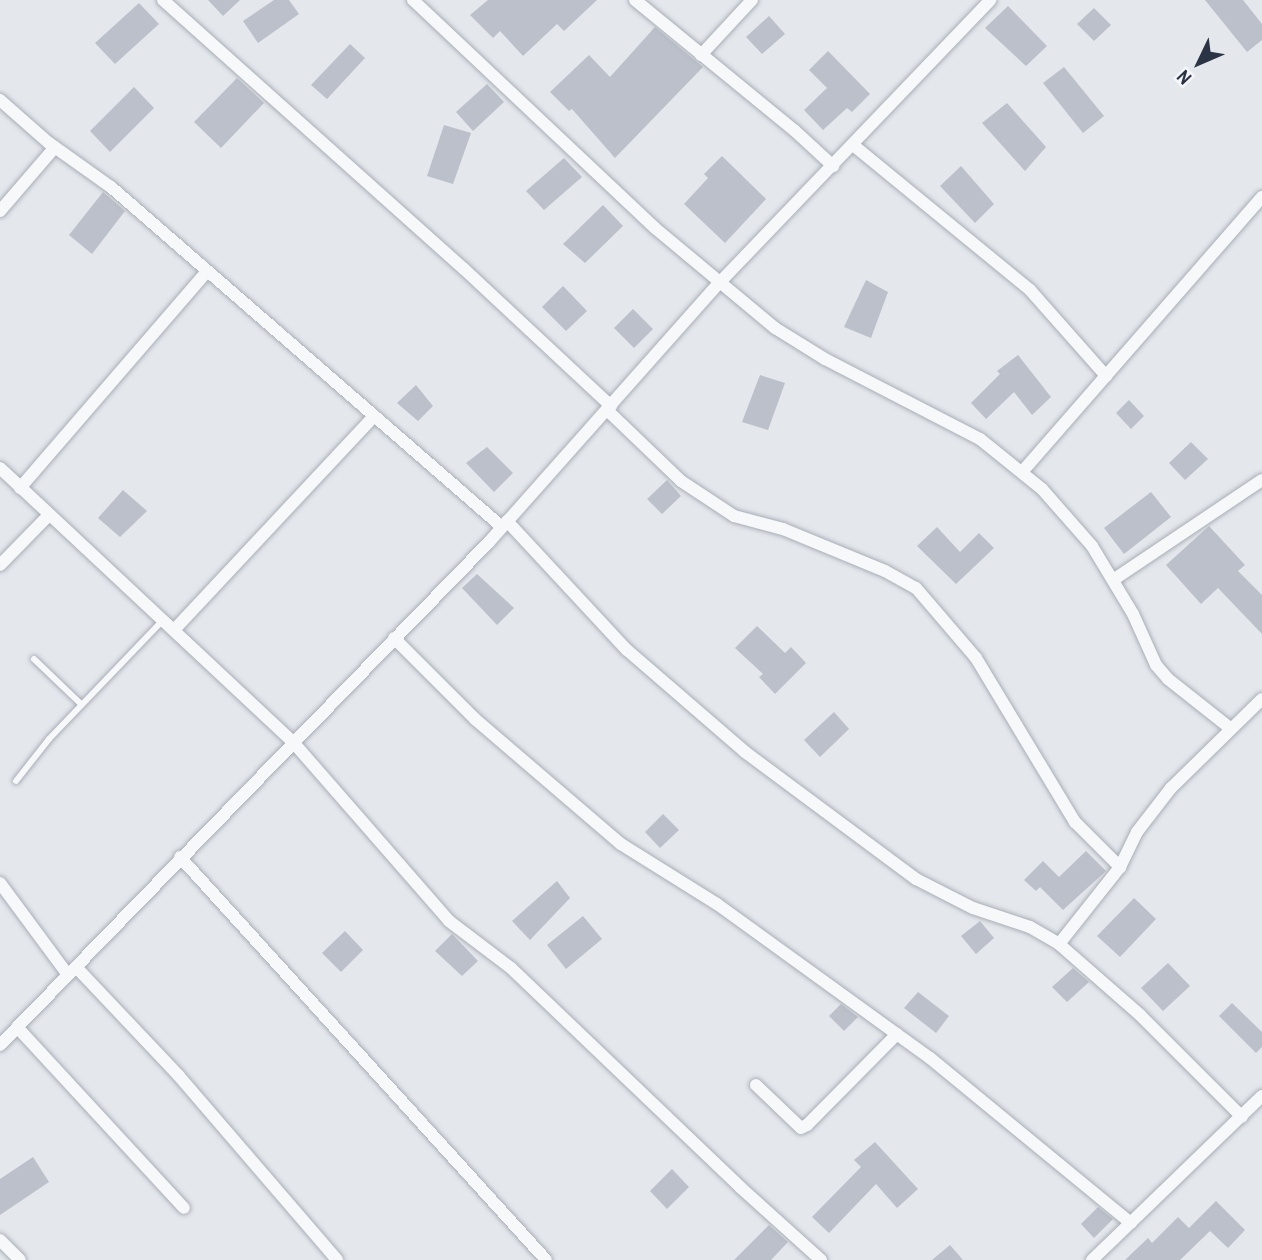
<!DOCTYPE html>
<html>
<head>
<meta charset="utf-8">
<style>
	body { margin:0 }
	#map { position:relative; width:1262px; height:1260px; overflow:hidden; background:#e4e7ec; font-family:"Archivo Narrow",sans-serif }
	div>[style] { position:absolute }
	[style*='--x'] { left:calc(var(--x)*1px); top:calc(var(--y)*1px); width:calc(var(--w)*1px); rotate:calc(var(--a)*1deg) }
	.building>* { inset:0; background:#bbc0ca }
	.roads { filter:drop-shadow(0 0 2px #a9aeb7) drop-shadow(0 0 2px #a9aeb7) }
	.lane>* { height:6px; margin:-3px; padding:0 3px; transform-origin:3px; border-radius:3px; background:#f7f8fa }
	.street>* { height:12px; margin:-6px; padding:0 6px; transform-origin:6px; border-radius:6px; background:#f7f8fa }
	span { translate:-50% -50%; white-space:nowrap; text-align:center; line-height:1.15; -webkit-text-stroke:5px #f4f6f9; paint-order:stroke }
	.north { position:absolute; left:1164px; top:28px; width:70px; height:70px; -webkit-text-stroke:5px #f4f6f9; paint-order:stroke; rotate:226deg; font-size:19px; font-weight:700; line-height:28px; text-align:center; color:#2b3445 }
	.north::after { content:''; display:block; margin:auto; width:24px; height:32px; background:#2b3445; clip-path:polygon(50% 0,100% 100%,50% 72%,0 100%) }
</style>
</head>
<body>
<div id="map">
	<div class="building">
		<i style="clip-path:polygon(208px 0,240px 0,223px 16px)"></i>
		<i style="clip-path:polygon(274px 0,289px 0,299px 14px,258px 43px,243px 21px)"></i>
		<i style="clip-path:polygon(488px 0,597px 0,564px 31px,557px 24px,523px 56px,500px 31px,493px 38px,470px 15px)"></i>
		<i style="clip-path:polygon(1205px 0,1243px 0,1262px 24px,1262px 40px,1247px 52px)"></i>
		<i style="clip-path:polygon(139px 3px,159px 24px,115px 64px,95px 43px)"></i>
		<i style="clip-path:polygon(1008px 6px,1047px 46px,1026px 66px,985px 28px)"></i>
		<i style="clip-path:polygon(1094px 8px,1111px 25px,1094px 41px,1077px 24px)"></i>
		<i style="clip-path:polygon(769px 16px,785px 34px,762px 54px,746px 37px)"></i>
		<i style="clip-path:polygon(655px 27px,703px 67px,615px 158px,572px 109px,569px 111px,550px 92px,589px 55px,610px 77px)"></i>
		<i style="clip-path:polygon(350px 44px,365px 58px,327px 99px,311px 85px)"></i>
		<i style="clip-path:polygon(828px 51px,870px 94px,852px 112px,847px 108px,823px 130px,804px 110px,827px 88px,809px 70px)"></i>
		<i style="clip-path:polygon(1064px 67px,1104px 116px,1083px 133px,1043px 83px)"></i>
		<i style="clip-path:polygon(237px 78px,264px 103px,221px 148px,194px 122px)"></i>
		<i style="clip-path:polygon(487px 84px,504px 102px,473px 131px,456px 112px)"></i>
		<i style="clip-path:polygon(134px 87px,154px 108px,110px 152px,90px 131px)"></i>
		<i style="clip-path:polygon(1007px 103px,1046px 147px,1025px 171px,982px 123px)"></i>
		<i style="clip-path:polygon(444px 125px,471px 133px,453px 184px,427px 176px)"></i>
		<i style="clip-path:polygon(722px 156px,766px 199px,725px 243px,684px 204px,708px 178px,704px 174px)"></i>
		<i style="clip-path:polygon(564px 158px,582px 177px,544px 210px,526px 191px)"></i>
		<i style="clip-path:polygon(961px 166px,994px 204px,975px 223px,940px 186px)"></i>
		<i style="clip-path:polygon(103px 192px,125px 211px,92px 254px,69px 235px)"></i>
		<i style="clip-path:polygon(603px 205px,623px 226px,585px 263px,563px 244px)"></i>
		<i style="clip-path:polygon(866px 280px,888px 292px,871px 338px,844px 327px)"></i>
		<i style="clip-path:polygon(563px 286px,587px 311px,566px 331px,542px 307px)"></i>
		<i style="clip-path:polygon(633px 309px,653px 329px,634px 348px,614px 328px)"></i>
		<i style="clip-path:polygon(1018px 355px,1051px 397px,1032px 415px,1014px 392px,986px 419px,971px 403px,1000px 374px,997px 371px)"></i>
		<i style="clip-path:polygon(760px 375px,785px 383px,768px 430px,742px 422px)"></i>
		<i style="clip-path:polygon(416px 385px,433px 406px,418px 421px,397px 403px)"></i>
		<i style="clip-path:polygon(1129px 400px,1144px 416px,1131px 429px,1116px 413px)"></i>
		<i style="clip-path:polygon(1191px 442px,1208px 459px,1185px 480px,1169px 463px)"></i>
		<i style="clip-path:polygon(487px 447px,513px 473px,494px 492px,466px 463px)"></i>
		<i style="clip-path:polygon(667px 480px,681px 496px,662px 514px,647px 499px)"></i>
		<i style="clip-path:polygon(123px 490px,147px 511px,120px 537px,98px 518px)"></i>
		<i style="clip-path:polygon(1151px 492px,1171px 517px,1124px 554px,1104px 528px)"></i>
		<i style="clip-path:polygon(1209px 526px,1245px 565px,1238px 571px,1262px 595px,1262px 634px,1218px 588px,1201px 604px,1166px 565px)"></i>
		<i style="clip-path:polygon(937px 527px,960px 552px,979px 533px,994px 548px,956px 584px,917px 546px)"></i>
		<i style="clip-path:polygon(477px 574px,514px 608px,497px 625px,462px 588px)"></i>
		<i style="clip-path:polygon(757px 626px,785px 653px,791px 647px,806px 663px,775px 694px,759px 677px,763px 674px,735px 648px)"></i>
		<i style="clip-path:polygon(834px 712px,849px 729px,820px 757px,804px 740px)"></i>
		<i style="clip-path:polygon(663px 814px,679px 830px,660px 848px,645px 832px)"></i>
		<i style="clip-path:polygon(1086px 851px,1106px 871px,1063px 910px,1040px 887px,1036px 891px,1024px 880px,1043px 861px,1059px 877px)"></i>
		<i style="clip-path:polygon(557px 881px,570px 898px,530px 940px,512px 921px)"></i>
		<i style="clip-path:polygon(1134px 898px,1156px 919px,1120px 957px,1097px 936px)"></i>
		<i style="clip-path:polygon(583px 916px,602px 939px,566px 969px,547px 945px)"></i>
		<i style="clip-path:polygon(980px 921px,994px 938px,976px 954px,961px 936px)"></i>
		<i style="clip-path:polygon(345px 931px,363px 950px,341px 972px,322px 953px)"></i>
		<i style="clip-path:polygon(452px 934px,478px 961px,462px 976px,435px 951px)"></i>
		<i style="clip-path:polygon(1168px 963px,1190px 986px,1163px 1011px,1141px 988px)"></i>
		<i style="clip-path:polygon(1073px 968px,1089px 982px,1067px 1002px,1052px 987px)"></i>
		<i style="clip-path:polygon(918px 992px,949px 1016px,936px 1033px,904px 1008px)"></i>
		<i style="clip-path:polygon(1232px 1003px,1262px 1032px,1262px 1047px,1256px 1053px,1219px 1016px)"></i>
		<i style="clip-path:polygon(841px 1004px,858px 1017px,844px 1031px,829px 1016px)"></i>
		<i style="clip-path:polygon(875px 1142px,918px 1189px,897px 1208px,876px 1184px,829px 1233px,812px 1217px,861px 1167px,854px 1160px)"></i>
		<i style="clip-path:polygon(33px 1157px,49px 1182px,0 1215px,0 1179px)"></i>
		<i style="clip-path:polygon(672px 1169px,689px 1187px,667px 1209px,650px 1191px)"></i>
		<i style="clip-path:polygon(1216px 1201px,1245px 1230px,1228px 1248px,1210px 1231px,1180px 1260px,1125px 1260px,1148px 1238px,1152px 1243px,1178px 1217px,1189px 1228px)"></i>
		<i style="clip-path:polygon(1098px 1207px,1113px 1219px,1094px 1238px,1081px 1224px)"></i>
		<i style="clip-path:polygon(769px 1225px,788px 1242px,771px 1260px,734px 1260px)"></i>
		<i style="clip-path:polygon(950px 1245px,963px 1260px,932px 1260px)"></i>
	</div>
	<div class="roads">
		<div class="lane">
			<i style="--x:34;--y:659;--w:66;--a:43.8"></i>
			<i style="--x:16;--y:781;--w:53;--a:-51.8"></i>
			<i style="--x:49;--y:739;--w:165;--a:-46.2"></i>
		</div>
		<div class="street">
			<i style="--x:163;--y:0;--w:404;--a:41.8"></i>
			<i style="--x:464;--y:269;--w:201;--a:43"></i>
			<i style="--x:413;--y:0;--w:332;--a:43.3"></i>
			<i style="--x:655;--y:228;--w:156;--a:39.8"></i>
			<i style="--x:775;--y:328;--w:59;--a:31.8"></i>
			<i style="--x:825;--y:359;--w:174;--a:27.3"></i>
			<i style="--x:980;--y:439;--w:80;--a:38.9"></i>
			<i style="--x:1042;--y:489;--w:76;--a:48.7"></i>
			<i style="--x:1092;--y:546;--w:79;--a:58.9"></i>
			<i style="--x:1133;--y:614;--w:56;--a:65.7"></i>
			<i style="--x:1156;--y:665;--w:18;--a:49"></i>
			<i style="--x:1168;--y:679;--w:79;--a:38.3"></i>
			<i style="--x:635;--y:0;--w:207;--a:39.3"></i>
			<i style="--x:795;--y:131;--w:52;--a:42.6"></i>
			<i style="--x:701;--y:55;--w:75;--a:-47.2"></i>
			<i style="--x:0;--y:100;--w:65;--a:41.3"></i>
			<i style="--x:49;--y:143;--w:76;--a:35.4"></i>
			<i style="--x:111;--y:187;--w:518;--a:41.01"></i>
			<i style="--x:853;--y:145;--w:229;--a:39.3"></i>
			<i style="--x:1030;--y:290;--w:115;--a:48.5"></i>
			<i style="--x:0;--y:211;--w:84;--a:-49.3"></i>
			<i style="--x:607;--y:410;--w:103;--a:43.8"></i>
			<i style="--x:681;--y:481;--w:64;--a:33.4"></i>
			<i style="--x:734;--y:516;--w:51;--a:14.9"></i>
			<i style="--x:783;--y:529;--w:110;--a:22.4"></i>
			<i style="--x:885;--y:571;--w:35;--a:29"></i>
			<i style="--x:916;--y:588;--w:92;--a:49.4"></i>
			<i style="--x:976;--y:658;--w:192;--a:58.9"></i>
			<i style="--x:1075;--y:822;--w:64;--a:45"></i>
			<i style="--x:0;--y:468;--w:401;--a:43.1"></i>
			<i style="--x:293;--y:742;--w:237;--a:48.9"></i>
			<i style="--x:449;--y:921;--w:78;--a:37.2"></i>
			<i style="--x:511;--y:968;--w:317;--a:43.7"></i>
			<i style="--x:740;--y:1187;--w:109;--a:42"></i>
			<i style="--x:1022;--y:472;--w:365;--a:-48.9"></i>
			<i style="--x:20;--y:488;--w:286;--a:-49.2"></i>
			<i style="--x:507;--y:521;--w:176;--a:47.1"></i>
			<i style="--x:627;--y:650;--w:156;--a:40.8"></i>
			<i style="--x:745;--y:752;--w:213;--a:36.6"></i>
			<i style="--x:916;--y:879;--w:64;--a:27"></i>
			<i style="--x:973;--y:908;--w:60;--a:18.4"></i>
			<i style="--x:1030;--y:927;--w:34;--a:30"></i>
			<i style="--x:1059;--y:944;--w:108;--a:41.2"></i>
			<i style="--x:1140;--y:1015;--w:144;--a:45"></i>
			<i style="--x:0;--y:565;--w:70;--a:-45.6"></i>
			<i style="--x:1113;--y:580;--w:179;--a:-33.9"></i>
			<i style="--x:174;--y:630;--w:293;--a:-46.9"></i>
			<i style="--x:394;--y:638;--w:115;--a:45"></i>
			<i style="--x:475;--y:719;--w:192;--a:40.6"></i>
			<i style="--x:621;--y:844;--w:113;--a:32"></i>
			<i style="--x:717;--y:904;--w:263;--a:35.9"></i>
			<i style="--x:930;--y:1058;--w:260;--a:39.4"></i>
			<i style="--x:180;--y:857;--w:544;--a:47.75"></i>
			<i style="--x:0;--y:883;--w:114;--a:53.5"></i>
			<i style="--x:1059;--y:944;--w:98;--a:-51.6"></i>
			<i style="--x:1120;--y:867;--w:39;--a:-64"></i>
			<i style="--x:1137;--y:832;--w:56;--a:-52.3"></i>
			<i style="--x:1171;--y:788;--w:127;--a:-44.4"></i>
			<i style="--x:76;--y:967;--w:149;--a:46.6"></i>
			<i style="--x:178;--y:1075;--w:244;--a:49.3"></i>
			<i style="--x:17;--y:1027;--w:246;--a:47.3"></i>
			<i style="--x:0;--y:1045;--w:702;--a:-45.81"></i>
			<i style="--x:489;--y:542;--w:349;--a:-48.4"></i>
			<i style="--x:721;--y:281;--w:389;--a:-46.2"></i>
			<i style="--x:756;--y:1085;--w:62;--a:43.7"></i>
			<i style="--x:801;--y:1128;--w:7;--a:-27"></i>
			<i style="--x:807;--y:1125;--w:128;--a:-45.3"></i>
			<i style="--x:0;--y:1240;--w:28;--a:45"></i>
			<i style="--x:1092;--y:1260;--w:236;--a:-44"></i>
		</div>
	</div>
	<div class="north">N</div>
</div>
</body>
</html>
